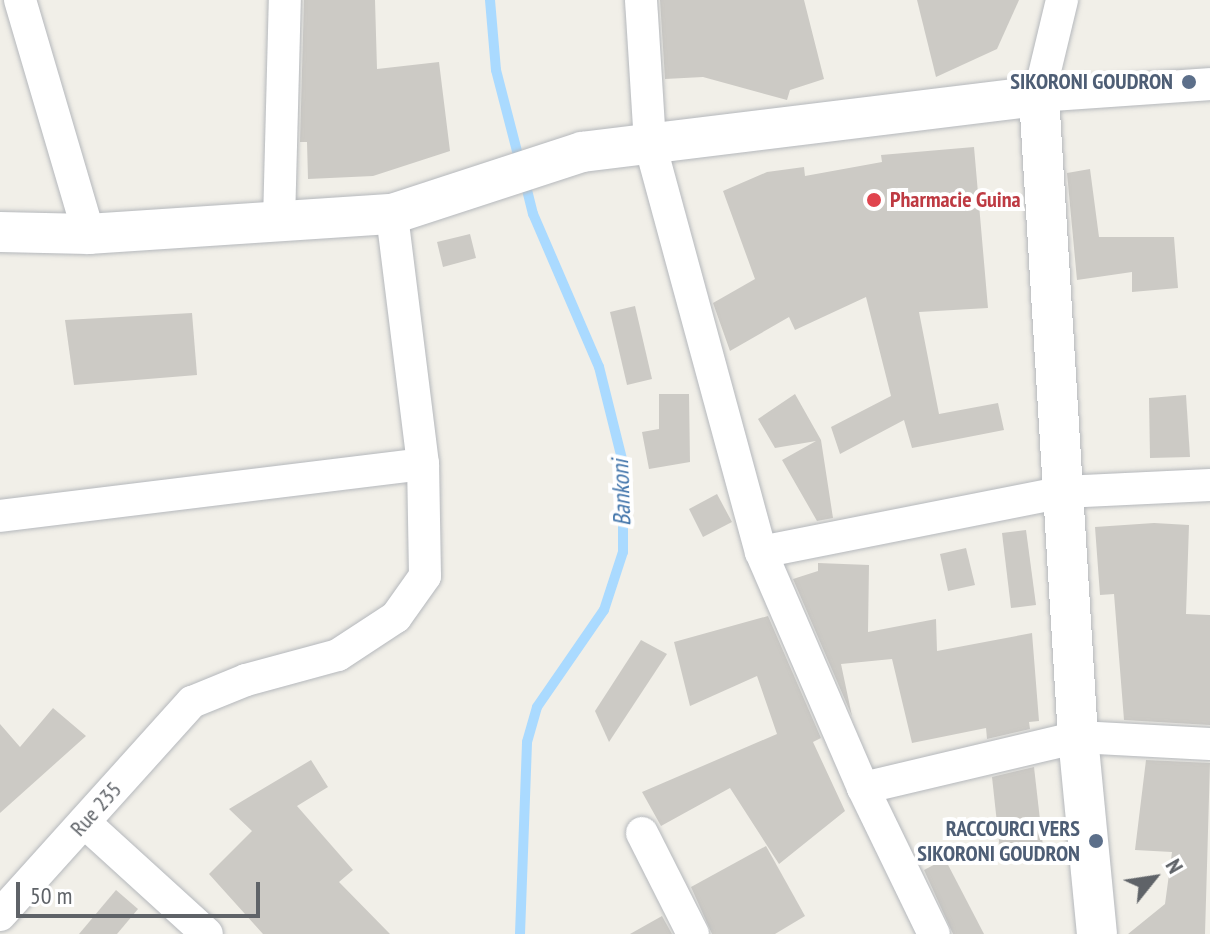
<!DOCTYPE html>
<html>
<head>
<meta charset="utf-8">
<style>
	body { margin:0 }
	#map { position:relative; width:1210px; height:934px; overflow:hidden; background:#f1efe8; font-family:"PT Sans Narrow",sans-serif }
	div>[style] { position:absolute }
	[style*='--x'] { left:calc(var(--x)*1px); top:calc(var(--y)*1px); width:calc(var(--w)*1px); rotate:calc(var(--a)*1deg) }
	.stream>* { height:10px; margin:-5px; padding:0 5px; transform-origin:5px; border-radius:5px; background:#aadaff }
	.building>* { inset:0; background:#cccac5 }
	.roads { filter:drop-shadow(0 0 2px #b5b8bc) drop-shadow(0 0 2px #b5b8bc) }
	.minor>* { height:32px; margin:-16px; padding:0 16px; transform-origin:16px; border-radius:16px; background:#fff }
	.tertiary>* { height:40px; margin:-20px; padding:0 20px; transform-origin:20px; border-radius:20px; background:#fff }
	.dots>* { width:22px; height:22px; translate:-50% -50%; box-sizing:border-box; border:4px solid #fff; border-radius:50% }
	span { translate:-50% -50%; white-space:nowrap; text-align:center; line-height:1.15; -webkit-text-stroke:8px #fff; paint-order:stroke }
	.service-label { font-size:22px; color:#4e5e75; font-weight:700 }
	.right { translate:-100% -50%; text-align:right }
	.health-label { font-size:22px; color:#be3a42; font-weight:700 }
	.left { translate:0 -50%; text-align:left }
	.street-label { font-size:22px; color:#5f6368 }
	.water-label { font-size:24px; color:#4174aa; font-style:italic }
	.north { position:absolute; left:1114px; top:838px; width:80px; height:80px; -webkit-text-stroke:6px #fff; paint-order:stroke; rotate:60deg; font-size:22px; font-weight:700; line-height:32px; text-align:center; color:#5f6368 }
	.north::after { content:''; display:block; margin:auto; width:28px; height:36px; background:#5f6368; clip-path:polygon(50% 0,100% 100%,50% 72%,0 100%) }
	.scale { position:absolute; left:16px; top:882px; width:244px; height:36px; box-sizing:border-box; border:4px solid #5f6368; border-top:0; padding-left:10px; font-size:24px; line-height:28px; white-space:nowrap; color:#5f6368; -webkit-text-stroke:6px #fff; paint-order:stroke }
</style>
</head>
<body>
<div id="map">
	<div class="stream">
		<i style="--x:490;--y:0;--w:70;--a:85.1"></i>
		<i style="--x:496;--y:70;--w:96;--a:75.5"></i>
		<i style="--x:520;--y:934;--w:192;--a:-87.9"></i>
		<i style="--x:527;--y:742;--w:36;--a:-74"></i>
		<i style="--x:537;--y:707;--w:118;--a:-55.4"></i>
		<i style="--x:604;--y:610;--w:61;--a:-71.9"></i>
		<i style="--x:623;--y:552;--w:89;--a:-90"></i>
		<i style="--x:623;--y:463;--w:99;--a:-104"></i>
		<i style="--x:599;--y:367;--w:167;--a:-113.3"></i>
		<i style="--x:533;--y:214;--w:37;--a:-104"></i>
	</div>
	<div class="building">
		<i style="clip-path:polygon(304px 0,375px 0,377px 69px,439px 62px,450px 151px,373px 176px,308px 179px,307px 142px,300px 142px)"></i>
		<i style="clip-path:polygon(660px 0,804px 0,824px 79px,790px 90px,787px 100px,703px 77px,665px 79px)"></i>
		<i style="clip-path:polygon(917px 0,1019px 0,997px 49px,936px 77px)"></i>
		<i style="clip-path:polygon(974px 147px,988px 308px,919px 312px,939px 414px,998px 403px,1004px 430px,912px 448px,904px 420px,840px 454px,831px 427px,891px 396px,866px 297px,795px 330px,789px 317px,730px 351px,713px 303px,755px 279px,723px 191px,767px 172px,804px 167px,805px 176px,882px 162px,881px 155px)"></i>
		<i style="clip-path:polygon(1090px 169px,1099px 237px,1174px 237px,1178px 288px,1132px 292px,1132px 272px,1077px 280px,1067px 173px)"></i>
		<i style="clip-path:polygon(470px 234px,476px 258px,443px 267px,437px 242px)"></i>
		<i style="clip-path:polygon(635px 306px,652px 379px,627px 385px,610px 312px)"></i>
		<i style="clip-path:polygon(192px 313px,197px 375px,74px 385px,65px 320px)"></i>
		<i style="clip-path:polygon(659px 394px,689px 394px,690px 462px,649px 469px,642px 432px,659px 429px)"></i>
		<i style="clip-path:polygon(795px 394px,821px 440px,833px 518px,817px 521px,782px 460px,816px 441px,775px 448px,758px 419px)"></i>
		<i style="clip-path:polygon(1186px 395px,1190px 457px,1150px 458px,1149px 398px)"></i>
		<i style="clip-path:polygon(717px 494px,732px 522px,703px 537px,689px 509px)"></i>
		<i style="clip-path:polygon(1154px 523px,1189px 525px,1186px 614px,1210px 615px,1210px 725px,1124px 720px,1114px 594px,1100px 595px,1095px 527px)"></i>
		<i style="clip-path:polygon(1026px 530px,1036px 605px,1011px 608px,1002px 533px)"></i>
		<i style="clip-path:polygon(966px 548px,975px 585px,948px 591px,940px 554px)"></i>
		<i style="clip-path:polygon(818px 563px,869px 565px,868px 632px,936px 619px,937px 651px,1032px 633px,1039px 721px,1029px 722px,1030px 729px,987px 739px,986px 728px,912px 743px,892px 659px,841px 664px,852px 716px,793px 579px,818px 571px)"></i>
		<i style="clip-path:polygon(768px 616px,821px 738px,813px 742px,845px 811px,779px 864px,730px 788px,661px 826px,642px 792px,777px 734px,757px 676px,690px 706px,674px 642px)"></i>
		<i style="clip-path:polygon(641px 640px,667px 654px,609px 742px,595px 711px)"></i>
		<i style="clip-path:polygon(53px 708px,86px 736px,0 813px,0 724px,20px 747px)"></i>
		<i style="clip-path:polygon(311px 760px,328px 787px,297px 806px,353px 870px,339px 882px,390px 934px,263px 934px,209px 874px,252px 831px,229px 809px)"></i>
		<i style="clip-path:polygon(1146px 760px,1210px 763px,1205px 934px,1128px 934px,1165px 904px,1172px 852px,1135px 850px)"></i>
		<i style="clip-path:polygon(1034px 767px,1044px 855px,1001px 860px,992px 777px)"></i>
		<i style="clip-path:polygon(766px 846px,805px 916px,775px 934px,712px 934px,691px 887px)"></i>
		<i style="clip-path:polygon(945px 859px,984px 934px,953px 934px,924px 870px)"></i>
		<i style="clip-path:polygon(116px 890px,138px 909px,117px 934px,79px 934px)"></i>
		<i style="clip-path:polygon(662px 916px,672px 934px,630px 934px)"></i>
	</div>
	<div class="roads">
		<div class="minor">
			<i style="--x:20;--y:0;--w:244;--a:73.6"></i>
			<i style="--x:641;--y:0;--w:144;--a:86.4"></i>
			<i style="--x:650;--y:144;--w:423;--a:74.8"></i>
			<i style="--x:761;--y:552;--w:257;--a:66.6"></i>
			<i style="--x:863;--y:788;--w:162;--a:64.1"></i>
			<i style="--x:1062;--y:0;--w:99;--a:103.5"></i>
			<i style="--x:1039;--y:96;--w:171;--a:-4"></i>
			<i style="--x:279;--y:222;--w:222;--a:-88.5"></i>
			<i style="--x:0;--y:516;--w:426;--a:-7"></i>
			<i style="--x:761;--y:552;--w:308;--a:-11.2"></i>
			<i style="--x:1063;--y:492;--w:147;--a:-2.7"></i>
			<i style="--x:863;--y:788;--w:221;--a:-13.3"></i>
			<i style="--x:1078;--y:737;--w:132;--a:3"></i>
			<i style="--x:84;--y:822;--w:166;--a:42.3"></i>
			<i style="--x:642;--y:833;--w:113;--a:63.2"></i>
			<i style="--x:0;--y:915;--w:287;--a:-48"></i>
			<i style="--x:192;--y:702;--w:58;--a:-22.2"></i>
			<i style="--x:246;--y:680;--w:95;--a:-15.2"></i>
			<i style="--x:338;--y:655;--w:69;--a:-33.2"></i>
			<i style="--x:396;--y:617;--w:50;--a:-54.7"></i>
			<i style="--x:425;--y:576;--w:112;--a:-91"></i>
			<i style="--x:423;--y:464;--w:252;--a:-97.1"></i>
		</div>
		<div class="tertiary">
			<i style="--x:0;--y:232;--w:89;--a:1.3"></i>
			<i style="--x:89;--y:234;--w:304;--a:-3.8"></i>
			<i style="--x:392;--y:214;--w:200;--a:-18.1"></i>
			<i style="--x:582;--y:152;--w:460;--a:-7"></i>
			<i style="--x:1039;--y:96;--w:642;--a:86.52"></i>
			<i style="--x:1078;--y:737;--w:198;--a:84.5"></i>
		</div>
	</div>
	<div class="dots">
		<i style="left:1189px;top:82px;background:#5c6f8a"></i>
		<i style="left:874px;top:200px;background:#e0444e"></i>
		<i style="left:1096px;top:841px;background:#5c6f8a"></i>
	</div>
	<div class="service-label">
		<span class="right" style="left:1173px;top:82px">SIKORONI GOUDRON</span>
		<span class="right" style="left:1080px;top:841px">RACCOURCI VERS<br>SIKORONI GOUDRON</span>
	</div>
	<div class="health-label">
		<span class="left" style="left:890px;top:200px">Pharmacie Guina</span>
	</div>
	<div class="street-label">
		<span style="left:96px;top:809px;rotate:-48deg">Rue 235</span>
	</div>
	<div class="water-label">
		<span style="left:621px;top:493px;rotate:-92deg">Bankoni</span>
	</div>
	<div class="north">N</div>
	<div class="scale">50 m</div>
</div>
</body>
</html>
